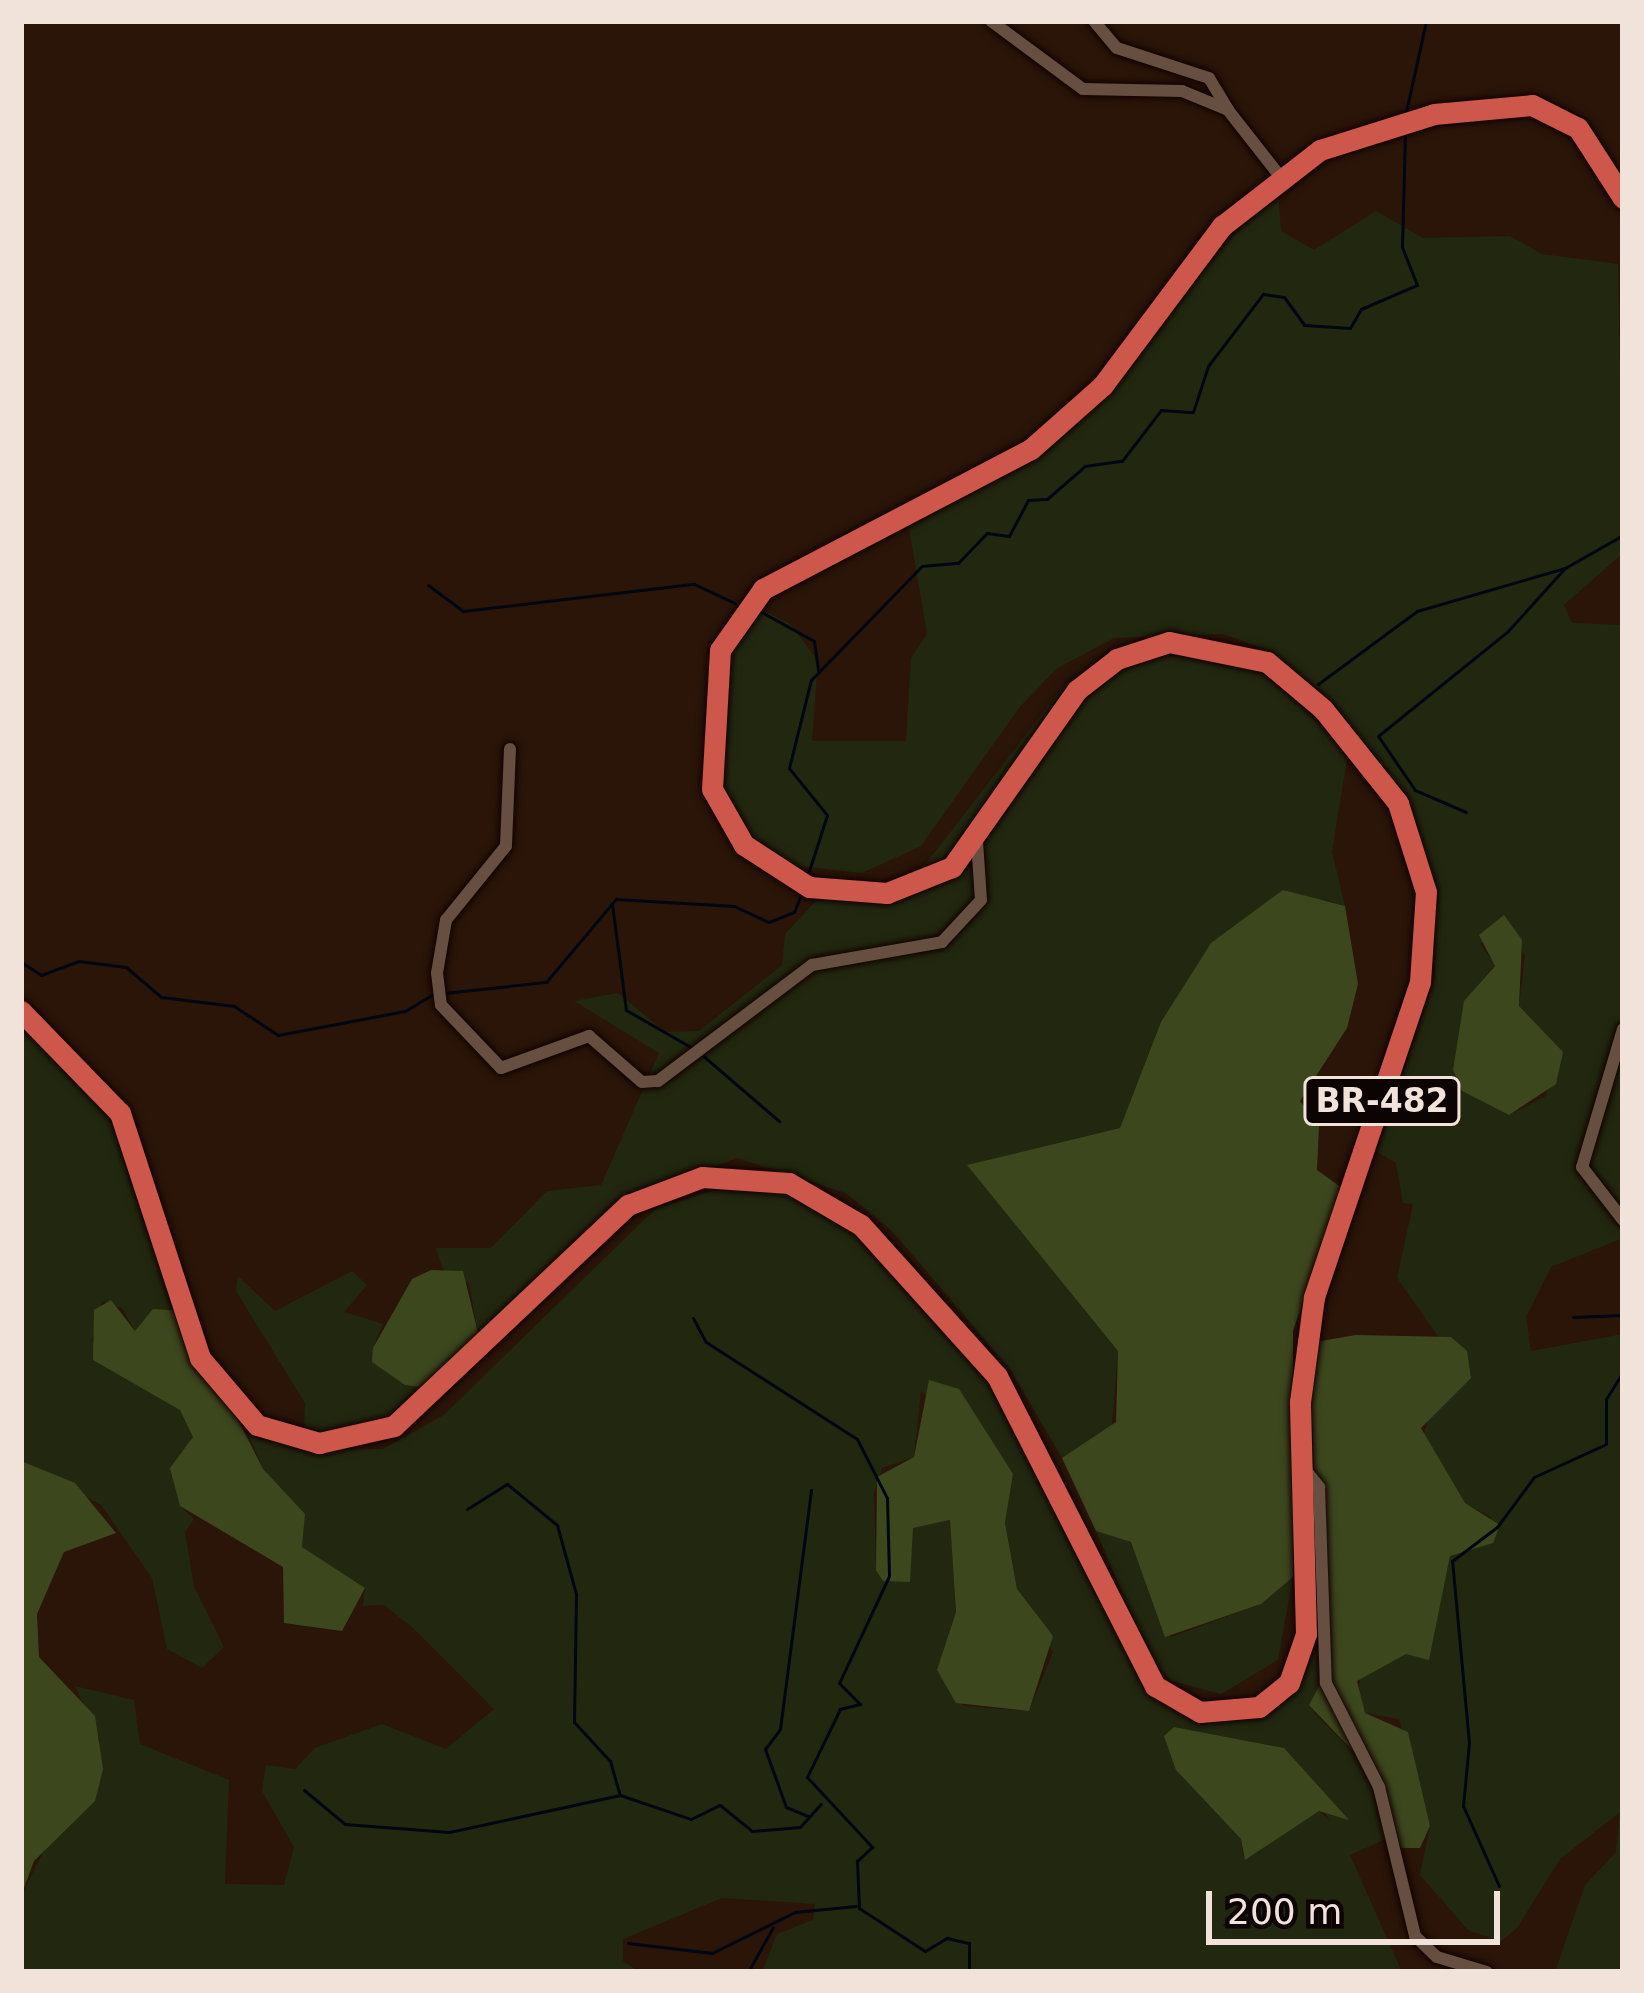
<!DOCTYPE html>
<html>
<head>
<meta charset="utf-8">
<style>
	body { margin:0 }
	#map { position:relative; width:1644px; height:1993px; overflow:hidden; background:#2a1508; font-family:"DejaVu Sans",sans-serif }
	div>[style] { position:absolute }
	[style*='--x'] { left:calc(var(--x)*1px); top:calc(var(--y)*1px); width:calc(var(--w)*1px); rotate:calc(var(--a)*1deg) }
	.green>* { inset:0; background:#22280f }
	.forest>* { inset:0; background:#3d471e }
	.stream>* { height:3px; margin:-1.5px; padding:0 1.5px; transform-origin:1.5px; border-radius:1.5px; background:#000712 }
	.roads { filter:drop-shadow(0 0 3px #110200) drop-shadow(0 0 3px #110200) }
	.street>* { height:12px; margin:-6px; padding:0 6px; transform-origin:6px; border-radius:6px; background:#664e40 }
	.highway>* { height:21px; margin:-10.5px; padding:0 10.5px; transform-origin:10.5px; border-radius:10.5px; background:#cc574a }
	span { translate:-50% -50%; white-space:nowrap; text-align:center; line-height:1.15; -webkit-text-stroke:9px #0c0402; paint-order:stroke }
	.shield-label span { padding:3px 9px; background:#0c0402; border:3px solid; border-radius:9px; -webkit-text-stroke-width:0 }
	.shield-label { font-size:33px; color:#f1e2da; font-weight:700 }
	.frame { position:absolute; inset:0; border:24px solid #f1e2da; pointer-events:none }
	.scale { position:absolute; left:1206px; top:1891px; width:294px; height:54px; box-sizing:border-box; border:6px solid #f1e2da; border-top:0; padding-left:15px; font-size:36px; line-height:42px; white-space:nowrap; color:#f1e2da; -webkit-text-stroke:9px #0c0402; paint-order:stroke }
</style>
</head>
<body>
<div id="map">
	<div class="green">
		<i style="clip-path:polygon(evenodd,1278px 190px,1281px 231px,1314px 250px,1376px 211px,1423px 238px,1510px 236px,1542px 254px,1618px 264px,1623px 553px,1564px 605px,1572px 623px,1623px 625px,1623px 1238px,1551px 1267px,1526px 1317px,1531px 1351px,1623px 1334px,1623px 1972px,1556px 1969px,1585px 1885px,1616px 1852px,1620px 1812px,1560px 1859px,1517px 1928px,1501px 1941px,1468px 1930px,1420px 1875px,1430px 1826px,1399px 1719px,1365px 1713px,1359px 1700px,1360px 1675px,1433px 1635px,1450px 1556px,1479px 1544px,1491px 1517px,1464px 1503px,1423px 1437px,1451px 1337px,1440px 1339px,1397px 1278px,1413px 1204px,1403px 1203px,1396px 1163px,1377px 1152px,1435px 978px,1435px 881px,1408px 818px,1316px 690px,1262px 648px,1223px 634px,1114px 638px,1056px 669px,1019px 708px,921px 846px,862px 873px,781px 864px,721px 804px,727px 641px,752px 604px,791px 625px,818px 661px,812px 741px,906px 741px,911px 658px,927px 634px,908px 522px,1025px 456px,1278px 190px,1505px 929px,1525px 955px,1519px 1006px,1556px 1045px,1546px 1096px,1509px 1115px,1462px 1091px,1453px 1070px,1478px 985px,1495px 965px,1480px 944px,1505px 929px)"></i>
		<i style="clip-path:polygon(1168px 645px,1252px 663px,1328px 732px,1347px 759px,1332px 852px,1345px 906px,1326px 900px,1211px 943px,1161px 1022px,1120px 1128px,968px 1165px,1118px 1351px,1112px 1427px,1062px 1458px,1010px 1369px,893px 1232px,846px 1193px,737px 1158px,651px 1191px,482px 1357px,469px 1283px,443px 1269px,436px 1248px,491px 1248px,547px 1191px,601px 1185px,659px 1053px,574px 1001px,618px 993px,665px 1032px,699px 1031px,782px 965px,785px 934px,824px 892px,905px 879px,928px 861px,1065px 684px,1127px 651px)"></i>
		<i style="clip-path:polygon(21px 1018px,106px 1101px,183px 1311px,135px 1331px,122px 1308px,102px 1301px,92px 1341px,181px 1411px,193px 1437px,180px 1506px,194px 1519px,185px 1532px,194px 1586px,224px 1647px,202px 1668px,167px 1649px,152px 1578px,101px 1505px,21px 1461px)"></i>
		<i style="clip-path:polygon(evenodd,747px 1180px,841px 1210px,993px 1373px,1170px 1706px,1259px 1708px,1310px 1652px,1320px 1621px,1326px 1669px,1314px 1713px,1368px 1767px,1395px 1835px,1350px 1855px,1402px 1972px,762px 1972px,777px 1934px,813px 1920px,815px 1904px,722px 1898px,623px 1939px,623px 1961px,640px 1972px,21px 1972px,21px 1896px,100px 1740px,75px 1686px,134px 1700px,140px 1744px,229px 1780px,225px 1884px,284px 1885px,294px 1847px,262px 1791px,266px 1765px,295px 1769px,315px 1748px,382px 1724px,446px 1749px,494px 1709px,413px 1628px,384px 1605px,363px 1606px,365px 1588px,302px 1547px,304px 1519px,263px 1469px,238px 1410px,331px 1450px,383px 1449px,444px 1415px,655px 1209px,747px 1180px,921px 1391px,1013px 1474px,1005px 1523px,1017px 1589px,1053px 1652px,1029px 1711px,964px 1706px,937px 1670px,956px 1612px,950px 1520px,913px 1528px,876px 1569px,874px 1493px,882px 1468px,914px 1457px,921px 1391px,747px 1180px,1174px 1727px,1284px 1748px,1330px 1821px,1319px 1811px,1243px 1855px,1241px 1839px,1176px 1770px,1174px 1727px)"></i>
		<i style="clip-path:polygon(352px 1271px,367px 1285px,344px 1312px,383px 1324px,373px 1348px,452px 1386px,427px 1408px,347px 1436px,304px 1428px,305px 1403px,236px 1291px,238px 1276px,275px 1311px)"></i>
		<i style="clip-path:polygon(1096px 1531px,1131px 1542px,1171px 1637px,1261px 1604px,1293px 1577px,1278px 1660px,1221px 1694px,1171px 1681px,1150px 1658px)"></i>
	</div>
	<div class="forest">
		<i style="clip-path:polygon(1283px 890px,1345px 906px,1358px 984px,1347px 1028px,1300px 1101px,1319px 1126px,1317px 1170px,1342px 1188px,1293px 1331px,1293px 1577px,1261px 1604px,1165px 1637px,1131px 1542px,1096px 1531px,1062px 1458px,1116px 1422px,1118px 1351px,967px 1165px,1120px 1128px,1161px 1022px,1211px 943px)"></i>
		<i style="clip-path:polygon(1504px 915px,1522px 940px,1519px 1006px,1563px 1052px,1556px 1084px,1509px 1115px,1462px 1091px,1453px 1070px,1464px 1001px,1495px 966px,1479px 935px)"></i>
		<i style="clip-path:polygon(431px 1270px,463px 1271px,479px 1337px,420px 1387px,405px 1385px,372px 1362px,373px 1348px,412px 1279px)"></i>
		<i style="clip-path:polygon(111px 1300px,135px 1331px,153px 1309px,183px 1311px,263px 1469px,305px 1514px,302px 1547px,365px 1588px,342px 1631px,284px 1623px,283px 1567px,180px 1506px,170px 1468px,193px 1437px,180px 1410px,93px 1360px,94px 1310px)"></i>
		<i style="clip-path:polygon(1356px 1335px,1451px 1337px,1467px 1351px,1471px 1378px,1421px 1428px,1465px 1503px,1500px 1525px,1493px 1543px,1450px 1556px,1429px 1660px,1406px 1654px,1357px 1681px,1365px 1713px,1408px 1732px,1430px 1826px,1420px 1848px,1401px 1848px,1368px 1767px,1309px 1705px,1322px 1681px,1309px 1343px)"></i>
		<i style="clip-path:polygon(929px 1380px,959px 1389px,1013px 1474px,1005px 1523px,1017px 1589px,1053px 1636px,1029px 1711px,956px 1703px,937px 1670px,956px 1612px,950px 1520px,913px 1528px,910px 1582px,883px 1581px,876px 1570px,877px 1477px,914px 1457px)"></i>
		<i style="clip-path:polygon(21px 1461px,75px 1483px,116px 1533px,64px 1552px,37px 1614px,39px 1657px,95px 1716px,103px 1769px,95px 1801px,34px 1861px,21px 1896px)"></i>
		<i style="clip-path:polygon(1174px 1727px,1284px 1748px,1349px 1820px,1319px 1811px,1245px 1860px,1241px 1839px,1176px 1770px,1164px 1736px)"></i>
	</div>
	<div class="stream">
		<i style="--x:1406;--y:112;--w:93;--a:-77.6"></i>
		<i style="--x:428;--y:585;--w:44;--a:36.6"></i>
		<i style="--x:463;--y:611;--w:233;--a:-6.7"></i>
		<i style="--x:694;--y:584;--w:54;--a:25.1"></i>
		<i style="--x:758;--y:610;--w:64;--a:29"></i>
		<i style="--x:814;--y:641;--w:30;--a:82"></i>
		<i style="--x:1318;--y:684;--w:123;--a:-36.4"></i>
		<i style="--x:1417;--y:611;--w:154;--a:-16.2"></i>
		<i style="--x:1565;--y:568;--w:67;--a:-29.6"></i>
		<i style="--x:1466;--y:812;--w:56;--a:-156.7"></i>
		<i style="--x:1415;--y:790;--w:65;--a:-124.4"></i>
		<i style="--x:1378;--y:736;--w:167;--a:-38.9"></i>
		<i style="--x:1508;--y:631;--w:85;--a:-47.9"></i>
		<i style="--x:808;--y:874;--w:62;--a:-72.1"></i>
		<i style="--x:827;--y:815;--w:60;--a:-129"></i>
		<i style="--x:789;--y:768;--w:91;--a:-76"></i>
		<i style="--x:811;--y:680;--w:159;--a:-45.8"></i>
		<i style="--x:922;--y:566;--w:36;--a:-5"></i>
		<i style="--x:958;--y:563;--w:42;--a:-46"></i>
		<i style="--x:987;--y:533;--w:22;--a:8"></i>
		<i style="--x:1009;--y:536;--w:41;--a:-62.2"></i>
		<i style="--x:1028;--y:500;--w:19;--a:-3"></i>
		<i style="--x:1047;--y:499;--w:50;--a:-41"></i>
		<i style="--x:1085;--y:466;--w:37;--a:-8"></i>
		<i style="--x:1122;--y:461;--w:64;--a:-52.6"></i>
		<i style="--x:1161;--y:410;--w:32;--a:4"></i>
		<i style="--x:1193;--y:412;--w:48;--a:-71.9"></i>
		<i style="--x:1208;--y:366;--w:91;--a:-52.6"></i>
		<i style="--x:1263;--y:294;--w:21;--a:8"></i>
		<i style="--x:1284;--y:297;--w:34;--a:54"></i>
		<i style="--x:1304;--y:325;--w:46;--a:3.7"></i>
		<i style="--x:1350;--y:328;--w:22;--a:-60"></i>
		<i style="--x:1361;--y:309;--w:61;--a:-23.2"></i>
		<i style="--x:1417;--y:285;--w:41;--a:-111.5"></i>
		<i style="--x:1402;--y:247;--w:113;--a:-88.5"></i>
		<i style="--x:612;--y:904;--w:107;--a:82.5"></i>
		<i style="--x:626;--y:1010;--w:78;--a:29.8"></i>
		<i style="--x:21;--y:962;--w:24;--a:33"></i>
		<i style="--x:41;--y:975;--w:40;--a:-20.2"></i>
		<i style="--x:79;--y:961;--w:47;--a:7.3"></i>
		<i style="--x:126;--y:967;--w:46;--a:40.6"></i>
		<i style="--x:161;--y:997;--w:74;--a:7"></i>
		<i style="--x:234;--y:1006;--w:53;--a:33.4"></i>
		<i style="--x:278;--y:1035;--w:129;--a:-10.7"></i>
		<i style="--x:405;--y:1011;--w:35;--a:-31"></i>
		<i style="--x:444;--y:993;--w:103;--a:-6.2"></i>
		<i style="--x:546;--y:982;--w:109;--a:-49.9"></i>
		<i style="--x:616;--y:899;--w:118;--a:3.4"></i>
		<i style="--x:734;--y:906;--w:38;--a:25"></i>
		<i style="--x:769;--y:922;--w:27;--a:-22"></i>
		<i style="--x:794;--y:912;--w:18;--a:-68"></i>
		<i style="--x:701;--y:1054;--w:103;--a:40.7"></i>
		<i style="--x:1573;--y:1317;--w:50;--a:-2.3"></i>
		<i style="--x:693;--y:1318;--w:27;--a:62"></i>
		<i style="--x:706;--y:1342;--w:179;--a:32.7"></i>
		<i style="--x:857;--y:1439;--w:66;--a:63"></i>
		<i style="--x:887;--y:1498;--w:78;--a:88.5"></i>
		<i style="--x:889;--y:1576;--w:118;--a:115"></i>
		<i style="--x:839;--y:1683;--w:30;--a:45"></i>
		<i style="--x:860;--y:1704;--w:21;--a:166"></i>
		<i style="--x:840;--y:1709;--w:76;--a:115.9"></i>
		<i style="--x:807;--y:1777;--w:96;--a:47.1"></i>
		<i style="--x:872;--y:1847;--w:21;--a:137"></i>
		<i style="--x:857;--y:1861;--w:47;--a:87.6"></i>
		<i style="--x:859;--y:1908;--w:79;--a:33.1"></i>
		<i style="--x:925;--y:1951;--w:26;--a:-31"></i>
		<i style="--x:947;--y:1938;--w:23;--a:13"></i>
		<i style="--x:969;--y:1943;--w:29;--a:90"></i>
		<i style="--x:467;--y:1509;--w:47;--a:-32"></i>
		<i style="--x:507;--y:1484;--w:65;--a:39.4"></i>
		<i style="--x:557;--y:1525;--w:72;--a:74.6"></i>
		<i style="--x:576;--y:1594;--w:128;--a:90.9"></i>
		<i style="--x:574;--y:1722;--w:53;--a:47.3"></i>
		<i style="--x:610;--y:1761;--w:33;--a:74"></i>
		<i style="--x:304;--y:1790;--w:53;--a:39.7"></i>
		<i style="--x:345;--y:1824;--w:104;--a:4.4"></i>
		<i style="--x:449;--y:1832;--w:175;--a:-12.2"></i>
		<i style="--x:620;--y:1795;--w:75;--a:18.7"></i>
		<i style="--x:691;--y:1819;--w:32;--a:-26"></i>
		<i style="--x:720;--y:1805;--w:41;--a:39.1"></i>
		<i style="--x:752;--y:1831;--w:48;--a:-4.8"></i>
		<i style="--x:800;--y:1827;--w:31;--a:-48"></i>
		<i style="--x:808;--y:1816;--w:24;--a:-158"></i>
		<i style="--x:786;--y:1807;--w:62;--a:-109.9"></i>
		<i style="--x:765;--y:1749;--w:25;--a:-53"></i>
		<i style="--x:780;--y:1729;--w:241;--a:-82.6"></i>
		<i style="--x:1499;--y:1886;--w:88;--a:-114.2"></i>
		<i style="--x:1463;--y:1806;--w:63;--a:-84.6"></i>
		<i style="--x:1469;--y:1743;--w:183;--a:-95.3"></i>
		<i style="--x:1452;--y:1561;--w:56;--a:-37.1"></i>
		<i style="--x:1497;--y:1527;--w:62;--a:-53.5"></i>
		<i style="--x:1534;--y:1477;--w:79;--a:-24.6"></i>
		<i style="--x:1606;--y:1444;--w:45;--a:-90"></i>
		<i style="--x:1606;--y:1399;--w:32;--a:-58"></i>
		<i style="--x:628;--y:1943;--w:85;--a:6.8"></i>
		<i style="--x:712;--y:1953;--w:93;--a:-26.3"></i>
		<i style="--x:795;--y:1912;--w:61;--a:-5.6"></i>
		<i style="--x:748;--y:1972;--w:51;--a:-60.9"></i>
	</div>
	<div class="roads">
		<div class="street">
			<i style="--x:991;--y:21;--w:114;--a:36.5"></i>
			<i style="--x:1083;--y:89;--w:99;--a:1.2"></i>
			<i style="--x:1182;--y:91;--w:50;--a:22.4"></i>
			<i style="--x:1228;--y:110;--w:83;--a:51.9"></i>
			<i style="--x:1094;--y:21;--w:35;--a:50"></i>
			<i style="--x:1117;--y:48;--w:97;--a:18.1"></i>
			<i style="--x:1209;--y:78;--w:37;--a:59"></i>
			<i style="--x:510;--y:749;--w:97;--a:92.4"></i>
			<i style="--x:506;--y:846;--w:95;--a:129"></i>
			<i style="--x:446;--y:920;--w:54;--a:99.6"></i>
			<i style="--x:437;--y:973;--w:32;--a:83"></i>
			<i style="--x:441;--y:1005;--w:87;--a:46.4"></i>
			<i style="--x:501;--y:1068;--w:94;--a:-20"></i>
			<i style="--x:589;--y:1036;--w:70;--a:41"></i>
			<i style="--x:642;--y:1082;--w:16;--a:-4"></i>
			<i style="--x:658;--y:1081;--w:193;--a:-37"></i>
			<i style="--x:812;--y:965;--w:132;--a:-10"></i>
			<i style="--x:942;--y:942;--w:57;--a:-47.1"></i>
			<i style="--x:981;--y:900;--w:59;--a:-93.9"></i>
			<i style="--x:1623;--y:1029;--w:144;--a:106.5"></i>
			<i style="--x:1582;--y:1167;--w:67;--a:52.3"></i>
			<i style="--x:1303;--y:1467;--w:26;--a:51"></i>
			<i style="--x:1319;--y:1487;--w:196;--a:88"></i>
			<i style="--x:1326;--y:1683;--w:117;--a:63"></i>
			<i style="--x:1379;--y:1787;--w:153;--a:76.4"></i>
			<i style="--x:1415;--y:1936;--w:30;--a:44"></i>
			<i style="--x:1437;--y:1957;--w:52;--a:16.7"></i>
		</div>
		<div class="highway">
			<i style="--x:21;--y:1011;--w:142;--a:45.9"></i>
			<i style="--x:120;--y:1113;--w:258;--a:71.9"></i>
			<i style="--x:200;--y:1358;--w:88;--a:49.6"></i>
			<i style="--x:257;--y:1425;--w:65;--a:16.2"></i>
			<i style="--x:319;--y:1443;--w:77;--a:-12.8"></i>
			<i style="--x:394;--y:1426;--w:322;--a:-43.4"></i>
			<i style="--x:628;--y:1205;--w:79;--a:-20.7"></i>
			<i style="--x:702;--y:1177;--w:87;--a:3.9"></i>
			<i style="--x:789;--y:1183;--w:83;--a:30.3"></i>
			<i style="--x:861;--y:1225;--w:203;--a:48"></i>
			<i style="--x:997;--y:1376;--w:348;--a:63"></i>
			<i style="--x:1155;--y:1686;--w:52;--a:30"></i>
			<i style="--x:1200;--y:1712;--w:59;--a:-4.8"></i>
			<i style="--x:1259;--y:1707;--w:38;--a:-39"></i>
			<i style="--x:1289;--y:1683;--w:52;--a:-70.9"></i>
			<i style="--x:1306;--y:1634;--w:232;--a:-91.5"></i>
			<i style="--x:1300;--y:1402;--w:106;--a:-82.4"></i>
			<i style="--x:1314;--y:1297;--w:332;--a:-71.4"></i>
			<i style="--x:1420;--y:982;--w:90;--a:-86.2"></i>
			<i style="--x:1426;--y:892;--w:93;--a:-107.5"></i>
			<i style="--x:1398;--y:803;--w:120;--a:-128.6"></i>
			<i style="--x:1323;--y:709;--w:73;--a:-140"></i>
			<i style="--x:1267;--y:662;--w:100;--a:-168.5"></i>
			<i style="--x:1169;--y:642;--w:55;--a:161.9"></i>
			<i style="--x:1117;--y:659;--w:51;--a:142.2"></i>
			<i style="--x:1077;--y:690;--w:217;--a:125.2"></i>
			<i style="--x:952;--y:867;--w:70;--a:158.2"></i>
			<i style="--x:887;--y:893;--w:78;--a:-175.6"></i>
			<i style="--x:809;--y:887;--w:77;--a:-147.1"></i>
			<i style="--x:744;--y:845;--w:64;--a:-119.7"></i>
			<i style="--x:712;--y:789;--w:139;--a:-86.7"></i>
			<i style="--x:720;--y:650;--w:75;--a:-54.8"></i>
			<i style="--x:763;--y:589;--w:302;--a:-27.6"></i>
			<i style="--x:1031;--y:449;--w:96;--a:-41.6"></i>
			<i style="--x:1103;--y:385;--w:199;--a:-53.2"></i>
			<i style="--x:1222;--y:226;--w:124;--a:-37.8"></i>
			<i style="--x:1320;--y:150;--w:120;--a:-17.5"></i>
			<i style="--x:1434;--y:114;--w:98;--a:-5.2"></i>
			<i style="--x:1532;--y:105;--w:51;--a:26.6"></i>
			<i style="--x:1578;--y:128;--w:83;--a:57.3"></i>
		</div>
	</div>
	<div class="shield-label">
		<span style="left:1382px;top:1101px">BR-482</span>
	</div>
	<div class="frame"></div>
	<div class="scale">200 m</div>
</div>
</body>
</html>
